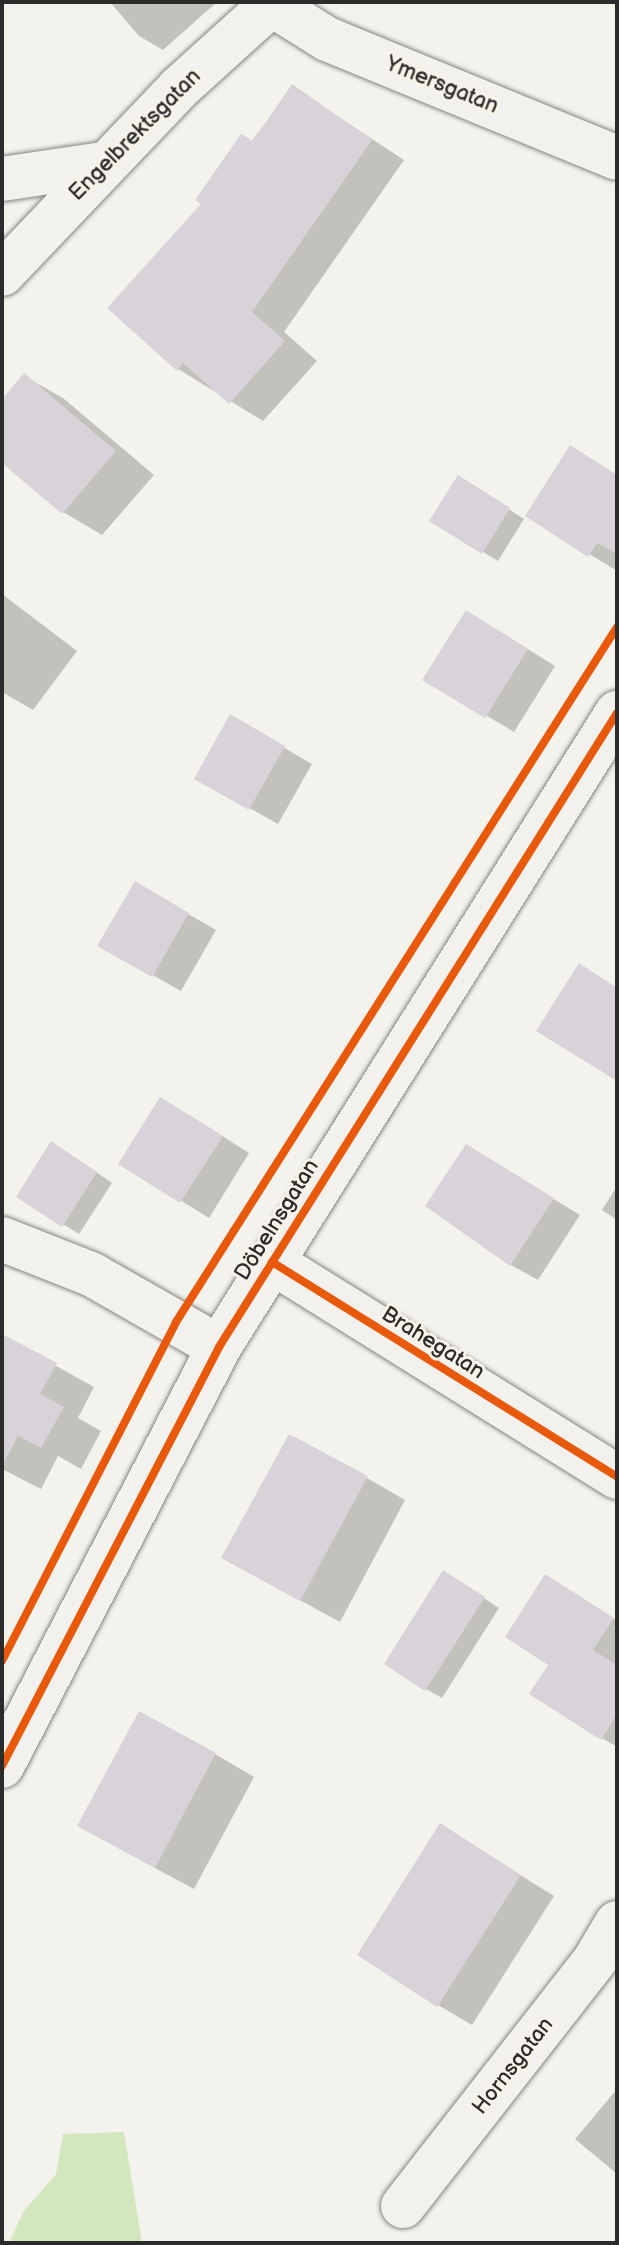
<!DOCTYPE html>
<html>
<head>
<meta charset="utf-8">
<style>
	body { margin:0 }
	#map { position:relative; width:619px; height:2245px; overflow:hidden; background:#f4f2ec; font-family:"Balsamiq Sans",sans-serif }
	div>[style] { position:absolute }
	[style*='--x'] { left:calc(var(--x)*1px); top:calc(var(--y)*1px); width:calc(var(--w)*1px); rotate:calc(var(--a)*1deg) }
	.green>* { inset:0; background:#d3e7be }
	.shadow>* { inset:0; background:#0003 }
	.building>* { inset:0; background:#d7d3d9 }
	.roads { filter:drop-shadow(0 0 2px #858582) drop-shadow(0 0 2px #858582) }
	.minor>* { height:44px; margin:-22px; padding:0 22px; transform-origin:22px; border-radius:22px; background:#f2f1ed }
	.cycleway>* { height:8px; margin:-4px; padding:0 4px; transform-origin:4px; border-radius:4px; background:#e8590c }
	span { translate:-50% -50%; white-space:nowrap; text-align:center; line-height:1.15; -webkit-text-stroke:6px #f7f3e8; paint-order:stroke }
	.street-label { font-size:22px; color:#2b2b2b }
	.frame { position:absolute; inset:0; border:4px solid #2b2b2b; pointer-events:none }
</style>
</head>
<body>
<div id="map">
	<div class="green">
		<i style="clip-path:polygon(124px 2132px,142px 2243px,9px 2243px,23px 2212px,56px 2174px,63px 2134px)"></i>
	</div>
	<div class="shadow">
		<i style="clip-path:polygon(110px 2px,217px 2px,163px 50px,139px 36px)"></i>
		<i style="clip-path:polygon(293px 87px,404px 160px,284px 332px,317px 361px,263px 421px,178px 369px,204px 204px)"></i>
		<i style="clip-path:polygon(24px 376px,63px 398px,154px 475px,102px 535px,63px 512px,2px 460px,2px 402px)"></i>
		<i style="clip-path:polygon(617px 476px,617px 571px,528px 516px)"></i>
		<i style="clip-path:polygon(474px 487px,524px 519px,498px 561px,483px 552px)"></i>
		<i style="clip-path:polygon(2px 594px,77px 651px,33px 710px,2px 692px)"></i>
		<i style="clip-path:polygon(494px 628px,555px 666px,514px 732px,425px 679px)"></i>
		<i style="clip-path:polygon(231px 717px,312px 764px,278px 824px,196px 778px)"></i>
		<i style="clip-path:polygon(136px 884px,216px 930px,181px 991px,100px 945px)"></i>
		<i style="clip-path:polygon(189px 1115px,249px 1153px,209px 1218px,121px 1163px)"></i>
		<i style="clip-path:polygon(68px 1153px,112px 1183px,79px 1234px,19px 1197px)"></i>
		<i style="clip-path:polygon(494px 1163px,580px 1215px,538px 1280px,511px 1265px)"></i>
		<i style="clip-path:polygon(617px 1186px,617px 1220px,602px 1210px)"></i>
		<i style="clip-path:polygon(2px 1336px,94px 1387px,78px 1418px,101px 1431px,81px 1469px,58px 1456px,41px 1489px,2px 1469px)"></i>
		<i style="clip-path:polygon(367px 1478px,405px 1500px,340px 1622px,263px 1580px)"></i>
		<i style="clip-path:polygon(459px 1582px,499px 1608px,442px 1698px,426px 1689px)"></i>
		<i style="clip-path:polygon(573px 1593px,617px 1621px,617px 1747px,602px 1738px,551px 1664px)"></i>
		<i style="clip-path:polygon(215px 1754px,254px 1777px,194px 1889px,118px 1848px)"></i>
		<i style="clip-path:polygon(441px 1826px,554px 1896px,472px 2025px,438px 2005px)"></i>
		<i style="clip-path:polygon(617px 2089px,617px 2174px,575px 2139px)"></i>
	</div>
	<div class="building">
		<i style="clip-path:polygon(292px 84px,372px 140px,252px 312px,285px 341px,229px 404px,183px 363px,177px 371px,107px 308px,201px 204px,195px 200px,241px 134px,253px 141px)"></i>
		<i style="clip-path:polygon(24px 373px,116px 451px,62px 514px,2px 463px,2px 399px)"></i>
		<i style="clip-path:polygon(570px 445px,617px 475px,617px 554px,597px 543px,588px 557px,525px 516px)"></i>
		<i style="clip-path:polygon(458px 475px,510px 508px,482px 554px,429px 521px)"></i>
		<i style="clip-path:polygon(466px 610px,528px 649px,485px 718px,422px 680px)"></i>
		<i style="clip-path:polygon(230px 714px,285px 746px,249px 810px,194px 779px)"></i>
		<i style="clip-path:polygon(135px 881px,189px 913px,152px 977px,97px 946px)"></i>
		<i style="clip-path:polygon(579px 963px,617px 988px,617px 1081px,536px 1031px)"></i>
		<i style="clip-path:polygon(160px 1097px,223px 1136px,180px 1203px,118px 1164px)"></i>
		<i style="clip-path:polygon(51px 1141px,97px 1172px,62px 1227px,16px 1197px)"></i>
		<i style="clip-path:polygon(466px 1144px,554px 1198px,510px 1266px,425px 1206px)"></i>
		<i style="clip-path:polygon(2px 1334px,57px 1363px,40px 1394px,64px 1407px,41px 1448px,18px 1436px,2px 1466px)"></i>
		<i style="clip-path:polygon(289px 1434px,368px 1476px,300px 1601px,221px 1558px)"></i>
		<i style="clip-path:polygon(443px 1570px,485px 1597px,425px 1691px,384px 1664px)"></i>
		<i style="clip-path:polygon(545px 1574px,614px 1618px,593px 1650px,617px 1665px,617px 1714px,601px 1740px,529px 1694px,548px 1665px,505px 1637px)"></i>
		<i style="clip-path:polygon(139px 1711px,216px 1753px,155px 1868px,77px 1826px)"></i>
		<i style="clip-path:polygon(440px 1823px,521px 1875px,437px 2007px,357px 1955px)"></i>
	</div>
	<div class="roads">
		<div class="minor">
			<i style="--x:271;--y:4;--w:66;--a:32"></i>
			<i style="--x:327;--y:39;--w:313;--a:22.3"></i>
			<i style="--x:2;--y:179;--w:102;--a:-8.4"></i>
			<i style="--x:2;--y:274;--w:255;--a:-46.4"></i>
			<i style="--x:178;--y:89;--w:130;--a:-42.2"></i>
			<i style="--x:2;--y:1239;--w:96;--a:21.5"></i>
			<i style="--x:91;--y:1274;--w:147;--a:29.7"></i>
			<i style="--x:272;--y:1262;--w:407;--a:31.9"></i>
			<i style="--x:2;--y:1766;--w:472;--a:-62.6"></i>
			<i style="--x:219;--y:1347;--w:749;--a:-57.88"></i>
			<i style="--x:403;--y:2206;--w:312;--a:-52"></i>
			<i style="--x:595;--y:1960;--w:43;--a:-59.3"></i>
		</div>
	</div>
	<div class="cycleway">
		<i style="--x:272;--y:1262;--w:407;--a:31.9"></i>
		<i style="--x:2;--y:1661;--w:381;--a:-62.8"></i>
		<i style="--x:176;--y:1322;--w:823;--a:-57.6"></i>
		<i style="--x:2;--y:1766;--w:472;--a:-62.6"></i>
		<i style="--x:219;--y:1347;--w:749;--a:-57.88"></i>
	</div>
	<div class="street-label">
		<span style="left:442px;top:85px;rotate:22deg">Ymersgatan</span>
		<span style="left:135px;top:135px;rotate:-45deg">Engelbrektsgatan</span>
		<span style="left:277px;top:1220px;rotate:-58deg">Döbelnsgatan</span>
		<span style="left:433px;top:1343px;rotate:32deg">Brahegatan</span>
		<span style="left:513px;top:2066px;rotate:-52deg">Hornsgatan</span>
	</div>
	<div class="frame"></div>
</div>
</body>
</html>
